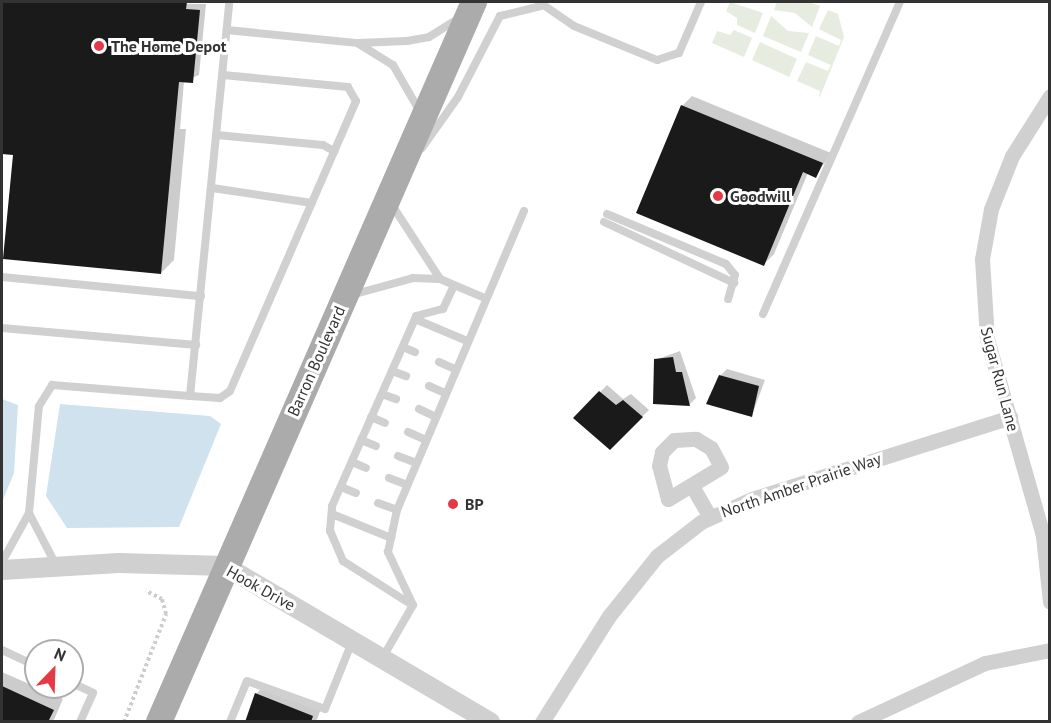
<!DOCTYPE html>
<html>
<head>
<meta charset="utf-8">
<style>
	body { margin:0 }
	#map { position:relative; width:1051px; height:723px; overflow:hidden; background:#fff; font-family:"PT Sans",sans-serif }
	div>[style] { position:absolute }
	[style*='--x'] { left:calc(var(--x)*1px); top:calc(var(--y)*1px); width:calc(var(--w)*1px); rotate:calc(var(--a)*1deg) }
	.green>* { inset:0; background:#e6ecdf }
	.water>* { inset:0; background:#cfe2ee }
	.shadow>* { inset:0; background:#0003 }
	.building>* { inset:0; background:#1a1a1a }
	.path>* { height:4px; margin-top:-2px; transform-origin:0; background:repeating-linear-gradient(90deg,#cdcdcd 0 3px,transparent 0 6px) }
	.service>* { height:8px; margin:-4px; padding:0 4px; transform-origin:4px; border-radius:4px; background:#d0d0d0 }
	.minor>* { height:15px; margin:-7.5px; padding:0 7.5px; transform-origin:7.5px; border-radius:7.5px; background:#d0d0d0 }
	.tertiary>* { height:20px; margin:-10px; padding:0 10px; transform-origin:10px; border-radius:10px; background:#d0d0d0 }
	.primary>* { height:26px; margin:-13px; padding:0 13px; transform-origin:13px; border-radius:13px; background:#ababab }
	.dots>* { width:16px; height:16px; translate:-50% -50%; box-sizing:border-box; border:3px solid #fff; border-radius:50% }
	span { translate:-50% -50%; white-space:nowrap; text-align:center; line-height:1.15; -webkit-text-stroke:6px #fff; paint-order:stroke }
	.poi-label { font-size:16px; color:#333; font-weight:700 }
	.left { translate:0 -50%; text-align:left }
	.street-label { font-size:16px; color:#333 }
	.frame { position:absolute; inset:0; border:3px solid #333; pointer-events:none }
	.north { position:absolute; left:24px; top:639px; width:60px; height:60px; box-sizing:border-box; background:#fff; border:2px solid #adadad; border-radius:50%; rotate:23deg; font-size:16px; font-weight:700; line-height:24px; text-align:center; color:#333 }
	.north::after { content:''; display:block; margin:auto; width:21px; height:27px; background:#e63946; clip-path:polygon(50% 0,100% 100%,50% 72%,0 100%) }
</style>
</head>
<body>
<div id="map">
	<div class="green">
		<i style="clip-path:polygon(730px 2px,763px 13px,755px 33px,737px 25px,737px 18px,726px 11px)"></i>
		<i style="clip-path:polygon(777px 2px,809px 2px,820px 6px,812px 27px,795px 13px,774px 10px)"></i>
		<i style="clip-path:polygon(828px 10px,838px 14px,844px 37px,819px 99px,820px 91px,797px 81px,806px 62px,828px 71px,831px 65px,808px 55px,816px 36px,839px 46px,841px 40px,819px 29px)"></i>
		<i style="clip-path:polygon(771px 16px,788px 31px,809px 33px,801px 52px,763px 36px)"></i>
		<i style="clip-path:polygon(734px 30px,752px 38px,744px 57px,712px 43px,717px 31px,730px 35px)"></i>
		<i style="clip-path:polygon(760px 42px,797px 59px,789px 77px,752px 60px)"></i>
	</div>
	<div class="water">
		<i style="clip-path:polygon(2px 399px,18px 405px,14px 473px,2px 502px)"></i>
		<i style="clip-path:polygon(60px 404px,210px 416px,221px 424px,179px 527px,67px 528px,46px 496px)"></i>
	</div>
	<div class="shadow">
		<i style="clip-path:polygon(2px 2px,206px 4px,199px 75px,184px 81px,180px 129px,186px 129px,174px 260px,161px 273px,15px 154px,2px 153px)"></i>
		<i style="clip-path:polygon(692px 96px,831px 153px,816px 176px,808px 173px,774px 254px,764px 264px,682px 106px)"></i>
		<i style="clip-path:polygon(680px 351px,696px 398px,690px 404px,655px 403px,655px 360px)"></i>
		<i style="clip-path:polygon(727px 369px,765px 380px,752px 415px,720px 376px)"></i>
		<i style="clip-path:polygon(607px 385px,623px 399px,631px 394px,649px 410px,610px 448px,575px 418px)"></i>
		<i style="clip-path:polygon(2px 672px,63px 699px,53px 722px,2px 722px)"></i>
		<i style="clip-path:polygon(266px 684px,322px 706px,316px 722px,247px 722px,256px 694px)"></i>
	</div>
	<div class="building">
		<i style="clip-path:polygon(2px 2px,187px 2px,186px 9px,200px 10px,193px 83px,179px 82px,161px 274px,3px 259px,13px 155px,2px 154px)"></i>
		<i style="clip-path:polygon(681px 105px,823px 163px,816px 178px,803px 172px,764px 266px,636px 213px)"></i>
		<i style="clip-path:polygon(673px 357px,676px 372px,682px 372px,690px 406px,653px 404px,654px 359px)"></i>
		<i style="clip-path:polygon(719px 375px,759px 386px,752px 417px,706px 404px)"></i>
		<i style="clip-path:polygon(599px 391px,616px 405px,623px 400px,643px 417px,610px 450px,573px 418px)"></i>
		<i style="clip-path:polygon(2px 686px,54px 710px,48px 722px,2px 722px)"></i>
		<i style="clip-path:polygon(255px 693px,313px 716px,311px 722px,245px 722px)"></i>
	</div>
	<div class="path">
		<i style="--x:124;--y:722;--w:116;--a:-68.7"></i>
		<i style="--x:166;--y:614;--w:16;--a:-105"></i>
		<i style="--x:162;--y:599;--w:18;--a:-153"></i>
	</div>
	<div class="service">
		<i style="--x:539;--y:2;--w:42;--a:34.4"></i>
		<i style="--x:574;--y:26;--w:90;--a:22.3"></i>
		<i style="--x:657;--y:60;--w:23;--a:-18"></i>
		<i style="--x:679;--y:53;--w:56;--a:-66.7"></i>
		<i style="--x:227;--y:30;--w:132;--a:5.7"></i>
		<i style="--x:358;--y:43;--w:49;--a:-2.3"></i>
		<i style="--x:407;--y:41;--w:22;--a:-10"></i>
		<i style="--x:429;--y:37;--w:36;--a:-32"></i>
		<i style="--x:359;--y:44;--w:40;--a:32"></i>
		<i style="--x:393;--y:65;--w:52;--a:60"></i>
		<i style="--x:217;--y:135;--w:106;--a:5.4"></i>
		<i style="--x:323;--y:145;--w:13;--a:29"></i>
		<i style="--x:422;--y:148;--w:62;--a:-54.8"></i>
		<i style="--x:458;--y:97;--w:91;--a:-62.6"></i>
		<i style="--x:500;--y:16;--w:42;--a:-13.7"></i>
		<i style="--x:212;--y:188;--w:101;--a:8.5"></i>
		<i style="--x:392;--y:205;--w:88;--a:57"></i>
		<i style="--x:607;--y:214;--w:129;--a:22.8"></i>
		<i style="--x:726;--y:264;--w:14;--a:51"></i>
		<i style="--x:735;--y:275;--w:25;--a:106"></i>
		<i style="--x:604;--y:222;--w:144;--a:25.1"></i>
		<i style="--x:2;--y:277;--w:200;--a:5.5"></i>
		<i style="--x:355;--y:294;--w:60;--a:-15.4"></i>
		<i style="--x:413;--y:278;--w:27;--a:2"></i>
		<i style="--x:440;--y:279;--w:49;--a:22.9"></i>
		<i style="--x:763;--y:314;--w:341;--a:-66.3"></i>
		<i style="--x:415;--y:319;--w:56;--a:22.9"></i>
		<i style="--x:2;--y:328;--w:195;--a:5"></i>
		<i style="--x:403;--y:347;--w:13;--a:23"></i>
		<i style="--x:439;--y:362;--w:17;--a:24"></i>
		<i style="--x:392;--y:371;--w:15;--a:20"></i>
		<i style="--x:429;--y:386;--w:17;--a:24"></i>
		<i style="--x:382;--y:394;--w:15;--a:20"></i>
		<i style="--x:190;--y:396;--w:30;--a:4"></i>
		<i style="--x:220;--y:398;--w:12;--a:-35"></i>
		<i style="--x:230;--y:391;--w:316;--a:-66.5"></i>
		<i style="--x:356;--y:101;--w:16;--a:-120"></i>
		<i style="--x:348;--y:87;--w:126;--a:-174.5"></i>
		<i style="--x:419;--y:409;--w:19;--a:25"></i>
		<i style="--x:371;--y:417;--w:15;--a:23"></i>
		<i style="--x:408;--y:432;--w:20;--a:24"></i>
		<i style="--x:361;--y:440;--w:16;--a:22"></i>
		<i style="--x:398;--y:456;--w:19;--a:21"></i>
		<i style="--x:352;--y:462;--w:15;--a:23"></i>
		<i style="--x:389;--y:478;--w:19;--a:21"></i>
		<i style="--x:341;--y:487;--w:16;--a:22"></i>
		<i style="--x:378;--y:503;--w:20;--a:20"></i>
		<i style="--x:29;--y:513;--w:61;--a:62.6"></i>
		<i style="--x:332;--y:514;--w:64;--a:22.1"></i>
		<i style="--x:2;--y:562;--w:56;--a:-61.1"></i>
		<i style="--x:29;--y:513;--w:107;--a:-84.7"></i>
		<i style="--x:39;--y:406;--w:25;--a:-58"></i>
		<i style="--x:52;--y:385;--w:138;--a:4.6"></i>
		<i style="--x:190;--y:396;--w:396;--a:-84.3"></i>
		<i style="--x:412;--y:605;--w:82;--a:-147.5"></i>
		<i style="--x:343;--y:561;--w:33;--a:-113"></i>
		<i style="--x:330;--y:531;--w:25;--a:-85"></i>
		<i style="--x:332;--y:506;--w:208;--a:-66.1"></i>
		<i style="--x:416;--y:316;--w:28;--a:-15"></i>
		<i style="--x:443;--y:309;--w:26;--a:-65"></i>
		<i style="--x:2;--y:650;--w:38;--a:25"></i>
		<i style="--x:383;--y:657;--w:60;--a:-60"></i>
		<i style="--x:413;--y:605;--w:59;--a:-115.3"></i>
		<i style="--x:388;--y:552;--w:43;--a:-77.9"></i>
		<i style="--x:397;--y:510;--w:325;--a:-67"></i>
		<i style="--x:72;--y:683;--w:23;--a:25"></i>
		<i style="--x:93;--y:693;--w:32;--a:114"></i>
		<i style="--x:230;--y:722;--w:44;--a:-67.5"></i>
		<i style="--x:247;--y:681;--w:83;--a:19.7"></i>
		<i style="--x:325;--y:709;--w:72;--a:-68.1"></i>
	</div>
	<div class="minor">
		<i style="--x:1050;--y:96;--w:71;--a:122.3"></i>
		<i style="--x:1012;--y:156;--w:57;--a:111.6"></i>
		<i style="--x:991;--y:209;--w:51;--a:100.2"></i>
		<i style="--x:982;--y:259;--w:80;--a:86.4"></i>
		<i style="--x:987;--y:339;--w:205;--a:74.1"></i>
		<i style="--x:1043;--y:536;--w:66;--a:83.9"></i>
		<i style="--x:696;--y:439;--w:17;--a:31"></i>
		<i style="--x:711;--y:448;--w:21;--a:62"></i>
		<i style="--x:721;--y:467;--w:62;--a:148.9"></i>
		<i style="--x:668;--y:499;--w:34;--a:-105"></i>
		<i style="--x:659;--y:466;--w:14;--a:-78"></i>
		<i style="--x:662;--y:452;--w:17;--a:-45"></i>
		<i style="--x:674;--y:440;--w:22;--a:-3"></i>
		<i style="--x:692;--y:486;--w:36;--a:60"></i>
		<i style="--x:542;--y:722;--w:125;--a:-57.7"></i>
		<i style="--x:609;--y:616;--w:77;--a:-51.3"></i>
		<i style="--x:657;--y:556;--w:56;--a:-37.7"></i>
		<i style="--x:701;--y:522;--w:56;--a:-24.3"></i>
		<i style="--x:752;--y:499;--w:271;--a:-17.6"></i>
		<i style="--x:858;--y:722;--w:140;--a:-24.9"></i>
		<i style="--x:985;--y:663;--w:66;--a:-11.3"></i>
	</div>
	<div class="tertiary">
		<i style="--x:2;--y:570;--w:117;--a:-3.4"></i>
		<i style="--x:119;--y:563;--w:106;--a:1.6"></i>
		<i style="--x:225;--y:566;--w:308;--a:30.5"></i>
	</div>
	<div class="primary">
		<i style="--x:159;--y:722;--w:786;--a:-66.37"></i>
	</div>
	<div class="dots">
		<i style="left:99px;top:46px;background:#e63946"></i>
		<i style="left:718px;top:196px;background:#e63946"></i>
		<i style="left:453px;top:504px;background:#e63946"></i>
	</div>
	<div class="poi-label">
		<span class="left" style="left:111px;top:46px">The Home Depot</span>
		<span class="left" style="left:730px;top:196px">Goodwill</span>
		<span class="left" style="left:465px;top:504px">BP</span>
	</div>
	<div class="street-label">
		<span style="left:316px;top:361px;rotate:-66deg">Barron Boulevard</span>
		<span style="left:1000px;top:379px;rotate:75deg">Sugar Run Lane</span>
		<span style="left:801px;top:485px;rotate:-19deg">North Amber Prairie Way</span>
		<span style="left:261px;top:588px;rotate:29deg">Hook Drive</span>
	</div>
	<div class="frame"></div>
	<div class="north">N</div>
</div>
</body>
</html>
